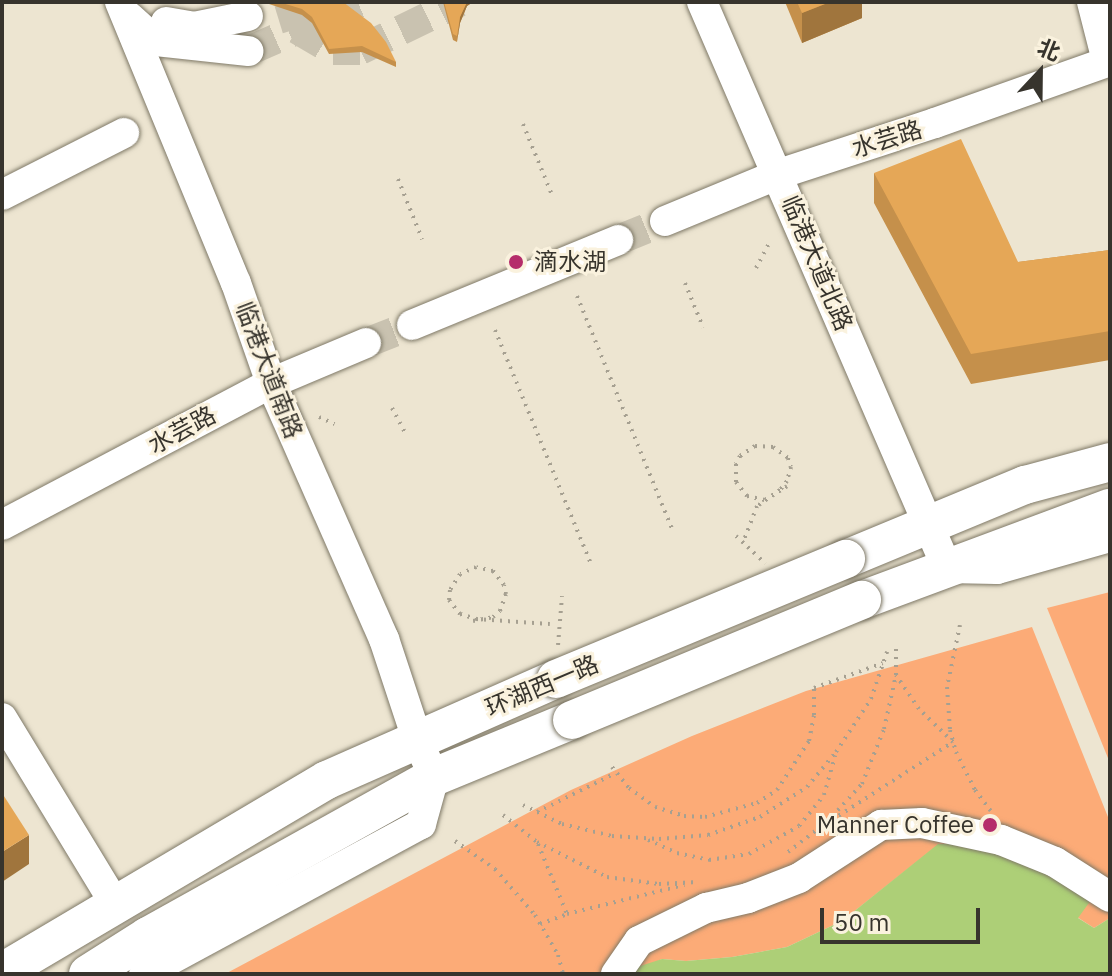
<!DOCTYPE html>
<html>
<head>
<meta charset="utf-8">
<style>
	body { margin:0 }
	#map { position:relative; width:1112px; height:976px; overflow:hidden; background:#ede5d1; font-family:"IBM Plex Sans","Noto Sans SC",sans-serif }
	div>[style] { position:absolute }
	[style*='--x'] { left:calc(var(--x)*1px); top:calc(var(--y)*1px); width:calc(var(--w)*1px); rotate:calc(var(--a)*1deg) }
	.green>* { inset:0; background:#fcab77 }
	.water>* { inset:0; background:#adcf77 }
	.minor-tunnel>* { height:30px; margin-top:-15px; transform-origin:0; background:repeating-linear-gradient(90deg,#c9c2b0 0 30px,transparent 0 45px) }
	.path>* { height:4px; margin-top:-2px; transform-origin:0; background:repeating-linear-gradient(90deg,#a6a091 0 2px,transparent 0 8px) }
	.roads { filter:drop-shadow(0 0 2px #7f7967) drop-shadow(0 0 2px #7f7967) }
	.minor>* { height:30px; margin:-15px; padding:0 15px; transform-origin:15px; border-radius:15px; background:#fff }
	.major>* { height:38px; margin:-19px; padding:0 19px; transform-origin:19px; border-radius:19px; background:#fff }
	.path-bridge>* { height:4px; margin-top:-2px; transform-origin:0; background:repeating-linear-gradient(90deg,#a6a091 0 2px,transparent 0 8px) }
	.bridges { filter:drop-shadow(0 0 2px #7f7967) drop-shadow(0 0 2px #7f7967) }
	.major-bridge>* { height:38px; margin:-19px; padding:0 19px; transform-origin:19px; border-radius:19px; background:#fff }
	.wall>* { inset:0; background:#c5904b }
	.shaded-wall>* { inset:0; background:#a0753d }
	.building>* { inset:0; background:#e5a757 }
	.dots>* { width:22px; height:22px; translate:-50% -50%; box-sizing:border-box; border:4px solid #faf2de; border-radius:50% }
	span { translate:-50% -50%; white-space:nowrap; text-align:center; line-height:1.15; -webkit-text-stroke:6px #faf2de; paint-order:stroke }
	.street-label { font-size:24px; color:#37342d }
	.poi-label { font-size:24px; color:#37342d }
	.left { translate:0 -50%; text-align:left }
	.right { translate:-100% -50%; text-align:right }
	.frame { position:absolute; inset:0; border:4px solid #37342d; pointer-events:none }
	.north { position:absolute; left:1000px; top:32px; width:80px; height:80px; -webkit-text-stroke:6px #faf2de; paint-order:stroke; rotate:22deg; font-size:22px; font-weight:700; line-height:32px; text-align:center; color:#37342d }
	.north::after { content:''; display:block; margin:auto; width:28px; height:36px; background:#37342d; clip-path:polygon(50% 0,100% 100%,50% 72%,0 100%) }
	.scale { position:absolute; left:820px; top:908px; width:160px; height:36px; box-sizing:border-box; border:4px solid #37342d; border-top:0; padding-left:10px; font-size:24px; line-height:28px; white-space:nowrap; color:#37342d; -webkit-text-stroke:6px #faf2de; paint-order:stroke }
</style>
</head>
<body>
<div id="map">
	<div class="green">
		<i style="clip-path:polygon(1110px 592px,1110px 763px,1047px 608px)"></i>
		<i style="clip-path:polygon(1032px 627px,1110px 822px,1110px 918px,1094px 928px,1077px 917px,1093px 897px,969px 844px,939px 844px,842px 921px,787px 947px,732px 957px,686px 961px,662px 959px,630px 974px,225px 974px,571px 790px,692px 736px,806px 691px)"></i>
	</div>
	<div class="water">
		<i style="clip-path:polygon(938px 844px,969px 844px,1034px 865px,1094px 896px,1078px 918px,1094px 928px,1110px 918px,1110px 974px,630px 974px,634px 968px,662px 959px,686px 961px,732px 957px,787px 947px,842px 921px)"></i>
	</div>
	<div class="minor-tunnel">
		<i style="--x:289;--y:2;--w:28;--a:73"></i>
		<i style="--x:297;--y:29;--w:42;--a:30.3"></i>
		<i style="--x:333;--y:50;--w:27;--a:0"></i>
		<i style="--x:360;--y:50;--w:110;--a:-25.9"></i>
		<i style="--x:248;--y:51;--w:122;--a:-23.6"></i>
		<i style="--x:618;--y:240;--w:51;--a:-22"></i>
		<i style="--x:366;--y:343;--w:49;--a:-21.4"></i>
	</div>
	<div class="path">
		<i style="--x:523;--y:124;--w:77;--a:67.8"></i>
		<i style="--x:398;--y:179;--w:65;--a:68.2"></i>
		<i style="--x:756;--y:268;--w:27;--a:-62"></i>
		<i style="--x:685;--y:283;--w:48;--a:67.8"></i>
		<i style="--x:577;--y:296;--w:252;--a:67.8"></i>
		<i style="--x:495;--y:330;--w:253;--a:67.7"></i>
		<i style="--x:392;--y:408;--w:30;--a:62"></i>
		<i style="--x:319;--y:417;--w:17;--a:25"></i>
		<i style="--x:740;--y:456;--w:18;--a:-34"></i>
		<i style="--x:755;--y:446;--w:18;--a:3"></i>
		<i style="--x:773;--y:447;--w:19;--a:36"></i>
		<i style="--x:788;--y:458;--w:9;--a:72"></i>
		<i style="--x:791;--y:467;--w:15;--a:106"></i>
		<i style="--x:787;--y:481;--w:11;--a:128"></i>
		<i style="--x:780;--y:490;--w:28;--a:145"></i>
		<i style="--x:757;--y:506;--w:36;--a:111"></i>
		<i style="--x:736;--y:536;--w:40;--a:43"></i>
		<i style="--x:476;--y:567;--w:17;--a:156"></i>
		<i style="--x:460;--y:574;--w:19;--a:122"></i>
		<i style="--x:450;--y:590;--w:10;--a:96"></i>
		<i style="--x:449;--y:600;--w:18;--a:52"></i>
		<i style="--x:460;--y:614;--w:17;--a:17"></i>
		<i style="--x:476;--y:619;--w:74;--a:3.9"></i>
		<i style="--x:960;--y:625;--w:63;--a:101.8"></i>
		<i style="--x:947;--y:687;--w:43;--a:86"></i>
		<i style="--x:950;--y:730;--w:23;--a:75"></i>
		<i style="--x:956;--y:752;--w:42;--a:63.4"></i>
		<i style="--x:975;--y:790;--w:26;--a:53"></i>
		<i style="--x:558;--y:645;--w:49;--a:-85.3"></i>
		<i style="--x:814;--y:688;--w:73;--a:-19.9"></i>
		<i style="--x:612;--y:767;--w:27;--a:51"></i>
		<i style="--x:629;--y:788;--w:32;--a:36"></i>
		<i style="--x:655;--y:807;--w:30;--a:17"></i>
		<i style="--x:684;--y:816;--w:21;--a:3"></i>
		<i style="--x:705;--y:817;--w:54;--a:-15.1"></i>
		<i style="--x:757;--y:803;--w:24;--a:-33"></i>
		<i style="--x:777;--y:790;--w:59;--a:-56.9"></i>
		<i style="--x:809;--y:741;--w:26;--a:-79"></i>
		<i style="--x:814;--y:715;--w:30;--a:-90"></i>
		<i style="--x:523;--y:805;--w:43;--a:26"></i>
		<i style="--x:562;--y:824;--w:51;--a:13.5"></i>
		<i style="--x:612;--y:836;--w:47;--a:3.7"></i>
		<i style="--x:659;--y:839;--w:49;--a:-4.7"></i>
		<i style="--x:708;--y:835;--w:55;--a:-19.1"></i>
		<i style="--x:760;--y:817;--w:56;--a:-32.6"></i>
		<i style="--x:807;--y:787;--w:45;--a:-50.4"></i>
		<i style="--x:836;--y:752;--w:64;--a:-56.6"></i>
		<i style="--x:871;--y:699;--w:50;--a:-71.2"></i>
		<i style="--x:537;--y:812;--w:88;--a:-26.3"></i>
		<i style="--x:503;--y:815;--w:43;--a:38.5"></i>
		<i style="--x:537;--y:842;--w:78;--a:26.6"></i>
		<i style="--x:607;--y:877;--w:52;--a:7.7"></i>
		<i style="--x:659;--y:884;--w:39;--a:-3"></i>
		<i style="--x:832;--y:820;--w:144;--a:-32.8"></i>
		<i style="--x:953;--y:742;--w:47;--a:-135.9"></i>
		<i style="--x:919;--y:709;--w:41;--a:-124.1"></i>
		<i style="--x:648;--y:840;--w:32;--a:24"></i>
		<i style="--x:677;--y:853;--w:33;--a:12"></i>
		<i style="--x:709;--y:860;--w:40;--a:-8.5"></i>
		<i style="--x:749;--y:854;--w:57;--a:-29.2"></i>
		<i style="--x:799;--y:826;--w:40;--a:-51"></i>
		<i style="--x:824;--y:795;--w:41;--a:-74.2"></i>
		<i style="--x:455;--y:841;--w:49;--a:35"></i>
		<i style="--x:495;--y:869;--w:61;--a:49"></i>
		<i style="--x:535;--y:915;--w:46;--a:60.1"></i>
		<i style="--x:558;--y:955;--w:20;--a:75"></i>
		<i style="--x:538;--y:844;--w:76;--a:67.5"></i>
		<i style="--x:567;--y:914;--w:121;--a:-13.9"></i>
		<i style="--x:788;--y:852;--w:49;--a:-37.6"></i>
		<i style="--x:827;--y:822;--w:52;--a:-47.4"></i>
		<i style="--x:862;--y:784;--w:59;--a:-68.2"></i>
		<i style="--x:884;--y:729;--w:55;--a:-77.5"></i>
		<i style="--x:896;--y:675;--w:27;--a:-90"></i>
		<i style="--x:540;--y:924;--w:29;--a:-20"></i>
	</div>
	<div class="roads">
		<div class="minor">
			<i style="--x:120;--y:2;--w:304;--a:67.6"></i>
			<i style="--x:236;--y:283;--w:106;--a:70.7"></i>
			<i style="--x:271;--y:383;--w:280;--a:66.2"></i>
			<i style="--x:384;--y:639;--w:105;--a:71.7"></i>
			<i style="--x:417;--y:739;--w:42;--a:65.9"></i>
			<i style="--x:434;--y:777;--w:49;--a:105.5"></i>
			<i style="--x:421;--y:824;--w:315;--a:151.6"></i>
			<i style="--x:702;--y:2;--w:617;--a:66.59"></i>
			<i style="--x:947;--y:568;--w:50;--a:1.1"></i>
			<i style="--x:997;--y:569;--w:117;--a:-15.8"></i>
			<i style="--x:1092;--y:2;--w:61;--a:75.7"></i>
			<i style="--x:129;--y:17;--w:36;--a:42"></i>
			<i style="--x:156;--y:41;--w:93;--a:6.2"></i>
			<i style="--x:166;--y:22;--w:28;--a:10"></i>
			<i style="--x:194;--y:27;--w:55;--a:-11.5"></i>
			<i style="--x:2;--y:195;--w:137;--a:-26.9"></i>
			<i style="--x:665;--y:221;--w:123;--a:-22.4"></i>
			<i style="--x:779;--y:174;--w:164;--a:-18.1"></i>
			<i style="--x:935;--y:123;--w:186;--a:-19.5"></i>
			<i style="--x:412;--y:325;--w:223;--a:-22.4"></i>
			<i style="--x:2;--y:525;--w:304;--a:-27.8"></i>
			<i style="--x:271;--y:383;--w:103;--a:-22.8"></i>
			<i style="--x:2;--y:718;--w:218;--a:58.7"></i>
			<i style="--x:616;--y:974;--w:40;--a:-55.1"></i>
			<i style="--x:639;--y:941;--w:75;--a:-26.2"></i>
			<i style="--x:706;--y:908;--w:43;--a:-13.4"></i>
			<i style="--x:748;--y:898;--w:55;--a:-21.4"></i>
			<i style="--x:799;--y:878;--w:98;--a:-32.9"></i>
			<i style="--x:881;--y:825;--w:41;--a:-2.8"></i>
			<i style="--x:922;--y:823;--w:81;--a:12.1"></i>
			<i style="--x:1001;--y:840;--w:58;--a:22.2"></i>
			<i style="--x:1055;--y:862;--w:65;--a:32.5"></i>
		</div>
		<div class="major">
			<i style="--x:846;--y:559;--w:194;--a:-22.5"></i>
			<i style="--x:1025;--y:485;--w:88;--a:-15.1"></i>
			<i style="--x:862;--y:600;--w:265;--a:-20.4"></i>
			<i style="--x:2;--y:972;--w:377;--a:-30.6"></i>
			<i style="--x:327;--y:780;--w:250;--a:-23.8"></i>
			<i style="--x:88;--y:974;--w:71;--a:-32.3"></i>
			<i style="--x:148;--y:936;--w:327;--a:-29.1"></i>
			<i style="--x:434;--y:777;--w:149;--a:-22.4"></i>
		</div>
	</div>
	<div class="path-bridge">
		<i style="--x:740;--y:456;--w:9;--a:117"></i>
		<i style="--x:736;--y:464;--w:18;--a:90"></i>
		<i style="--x:736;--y:482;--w:18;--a:52"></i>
		<i style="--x:747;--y:496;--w:18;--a:13"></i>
		<i style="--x:765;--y:500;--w:26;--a:-32"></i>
		<i style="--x:473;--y:621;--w:20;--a:-11"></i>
		<i style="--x:493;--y:617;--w:9;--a:-41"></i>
		<i style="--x:500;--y:611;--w:18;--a:-71"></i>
		<i style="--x:506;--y:594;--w:9;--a:-103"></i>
		<i style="--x:504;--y:585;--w:18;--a:-128"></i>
		<i style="--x:493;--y:571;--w:17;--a:-167"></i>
	</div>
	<div class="bridges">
		<div class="major-bridge">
			<i style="--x:556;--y:679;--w:314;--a:-22.5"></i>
			<i style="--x:572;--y:720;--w:314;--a:-22.5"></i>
		</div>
	</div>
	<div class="wall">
		<i style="clip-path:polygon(269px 2px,343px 2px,396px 62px,396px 67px,362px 52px,329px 54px,312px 23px,302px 15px,269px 4px)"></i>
		<i style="clip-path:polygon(443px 2px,473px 2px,467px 6px,460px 23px,457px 42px,453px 40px)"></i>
		<i style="clip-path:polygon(785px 2px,862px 2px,862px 18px,802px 43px)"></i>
		<i style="clip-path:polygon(874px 173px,1018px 262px,1110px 250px,1110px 360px,971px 384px,874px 203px)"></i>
	</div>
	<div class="shaded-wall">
		<i style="clip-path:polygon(467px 2px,473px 2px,467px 6px,460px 23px,457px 42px,460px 17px)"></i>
		<i style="clip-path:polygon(830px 2px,862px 2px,862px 18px,802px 43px,802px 13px)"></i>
		<i style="clip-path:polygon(29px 835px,29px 864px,2px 882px,2px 852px)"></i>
	</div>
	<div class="building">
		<i style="clip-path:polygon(279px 2px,343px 2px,371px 23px,386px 42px,396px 62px,362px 46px,329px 49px,312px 17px,302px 9px)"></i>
		<i style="clip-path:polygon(444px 2px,467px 2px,460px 17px,457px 36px,453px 34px)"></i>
		<i style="clip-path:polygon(797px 2px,830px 2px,802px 13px)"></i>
		<i style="clip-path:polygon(961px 139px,1018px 262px,1110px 250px,1110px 331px,971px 354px,874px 173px)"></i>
		<i style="clip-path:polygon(2px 793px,29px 835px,2px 852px)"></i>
	</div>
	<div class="dots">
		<i style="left:516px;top:262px;background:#b52d6b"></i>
		<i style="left:990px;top:825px;background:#b52d6b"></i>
	</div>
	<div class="street-label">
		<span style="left:887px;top:139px;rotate:-17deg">水芸路</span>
		<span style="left:817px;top:263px;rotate:67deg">临港大道北路</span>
		<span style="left:269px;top:370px;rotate:69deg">临港大道南路</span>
		<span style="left:182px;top:430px;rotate:-28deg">水芸路</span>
		<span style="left:542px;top:686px;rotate:-23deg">环湖西一路</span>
	</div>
	<div class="poi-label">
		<span class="left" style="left:534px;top:262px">滴水湖</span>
		<span class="right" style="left:974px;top:825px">Manner Coffee</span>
	</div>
	<div class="frame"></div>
	<div class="north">北</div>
	<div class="scale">50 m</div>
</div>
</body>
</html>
